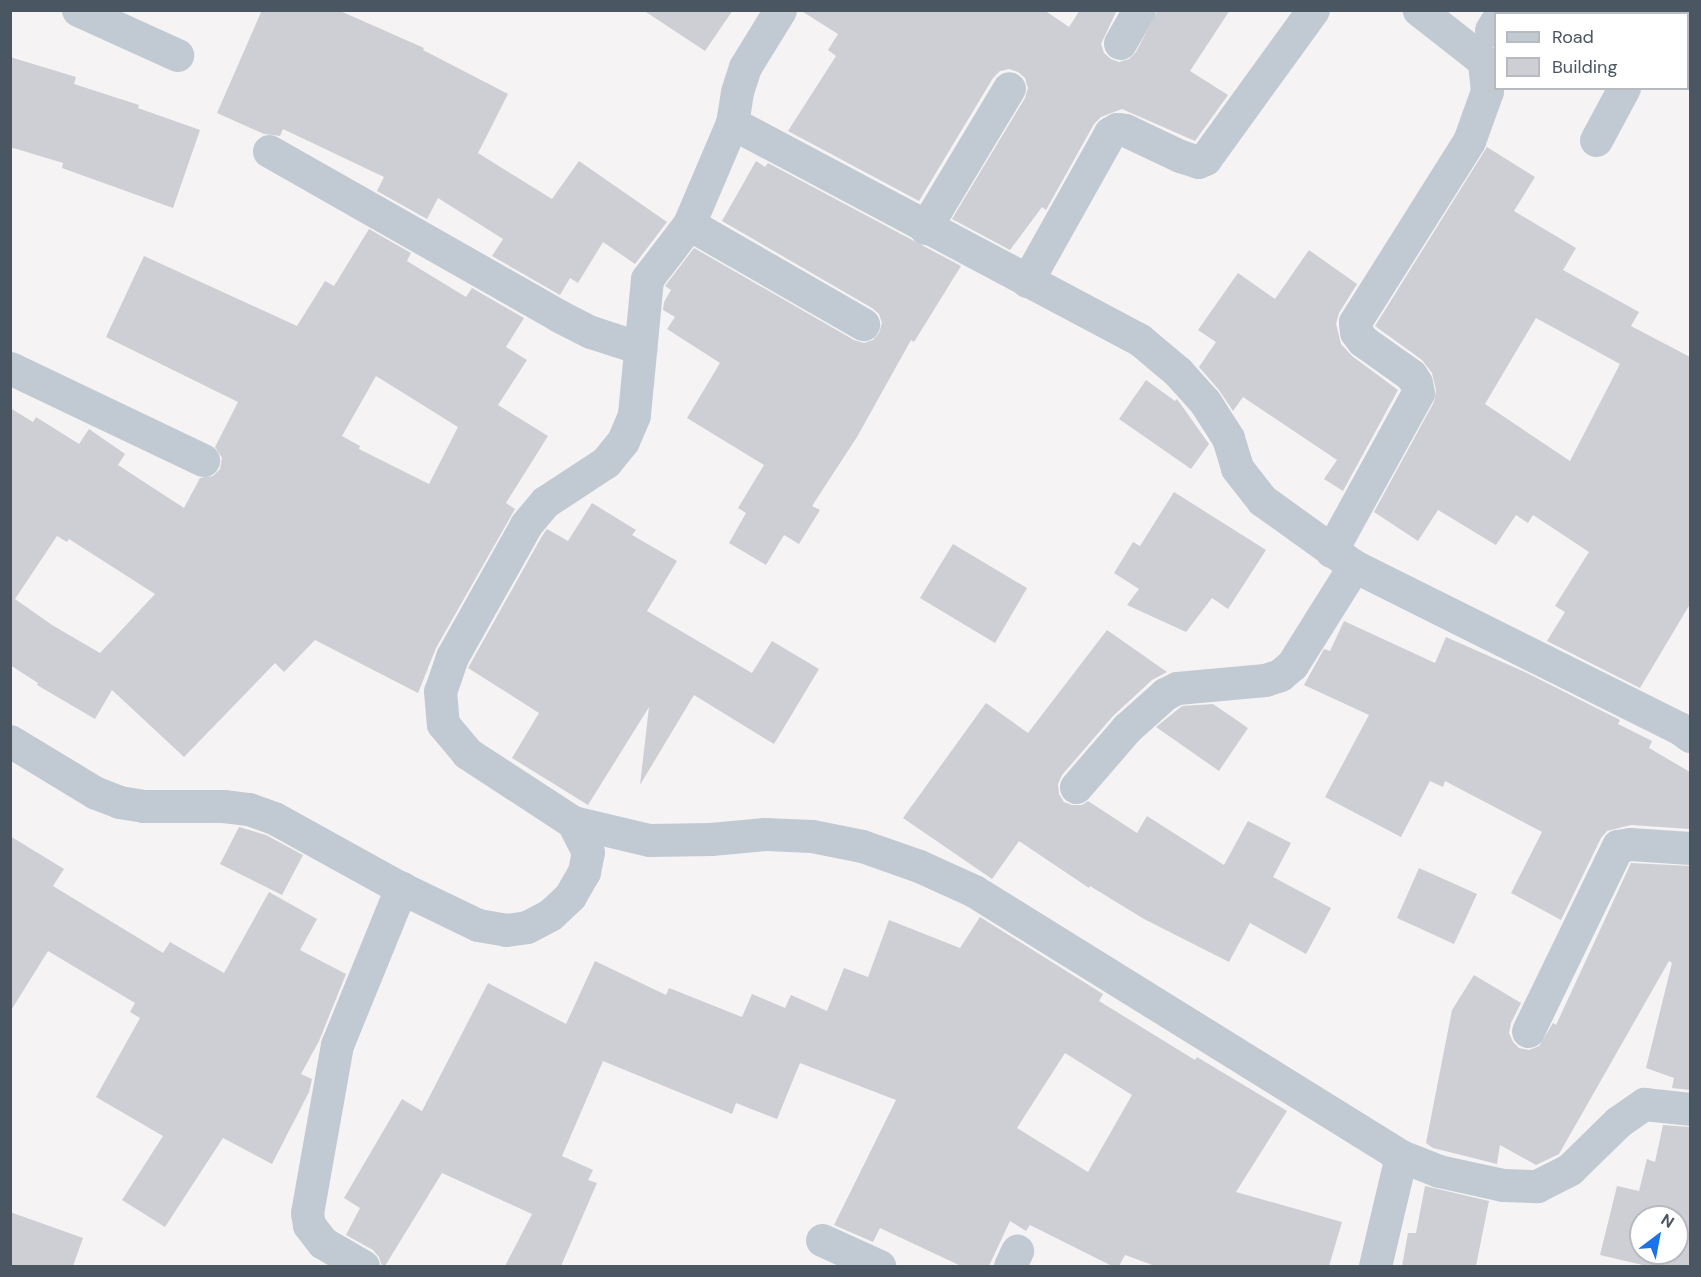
<!DOCTYPE html>
<html>
<head>
<meta charset="utf-8">
<style>
	body { margin:0 }
	#map { position:relative; width:1701px; height:1277px; overflow:hidden; background:#f5f3f3; font-family:"DM Sans",sans-serif }
	div>[style] { position:absolute }
	[style*='--x'] { left:calc(var(--x)*1px); top:calc(var(--y)*1px); width:calc(var(--w)*1px); rotate:calc(var(--a)*1deg) }
	.building>* { inset:0; background:#cdcfd5 }
	.minor>* { height:33px; margin:-16.5px; padding:0 16.5px; transform-origin:16.5px; border-radius:16.5px; background:#c1cad2 }
	span { translate:-50% -50%; white-space:nowrap; text-align:center; line-height:1.15; -webkit-text-stroke:5px #fff; paint-order:stroke }
	.frame { position:absolute; inset:0; border:12px solid #4a5661; pointer-events:none }
	.legend { position:absolute; left:1494px; top:12px; width:195px; height:78px; box-sizing:border-box; background:#fff; border:2px solid #b7bbc0; margin:0; padding:8px 10px; list-style:none; font-size:18px; color:#4a5661 }
	.legend li { display:flex; align-items:center; gap:12px; height:30px }
	.legend b { width:30px; border:2px solid #b7bbc0 }
	.north { position:absolute; left:1629px; top:1205px; width:60px; height:60px; box-sizing:border-box; background:#fff; border:2px solid #b7bbc0; border-radius:50%; rotate:32deg; font-size:16px; font-weight:700; line-height:24px; text-align:center; color:#4a5661 }
	.north::after { content:''; display:block; margin:auto; width:21px; height:27px; background:#1a73e8; clip-path:polygon(50% 0,100% 100%,50% 72%,0 100%) }
</style>
</head>
<body>
<div id="map">
	<div class="building">
		<i style="clip-path:polygon(262px 10px,338px 10px,424px 48px,423px 50px,508px 94px,478px 153px,552px 199px,579px 161px,667px 222px,635px 264px,603px 242px,578px 283px,570px 278px,560px 295px,492px 256px,503px 239px,438px 198px,427px 219px,377px 191px,384px 177px,283px 129px,280px 136px,264px 134px,217px 113px)"></i>
		<i style="clip-path:polygon(643px 10px,733px 10px,705px 51px)"></i>
		<i style="clip-path:polygon(800px 10px,1044px 10px,1069px 27px,1080px 10px,1117px 10px,1101px 44px,1104px 53px,1111px 59px,1119px 62px,1129px 59px,1136px 52px,1158px 10px,1230px 10px,1190px 71px,1228px 95px,1195px 141px,1122px 109px,1101px 117px,1094px 124px,1046px 210px,1042px 207px,1010px 250px,952px 219px,1025px 98px,1028px 88px,1025px 78px,1018px 72px,1009px 69px,1000px 71px,993px 78px,919px 201px,788px 131px,836px 56px,828px 50px,838px 34px)"></i>
		<i style="clip-path:polygon(10px 57px,76px 77px,74px 84px,139px 105px,138px 108px,200px 130px,173px 208px,62px 168px,63px 163px,10px 147px)"></i>
		<i style="clip-path:polygon(evenodd,1487px 147px,1535px 177px,1514px 211px,1576px 248px,1563px 270px,1639px 312px,1631px 326px,1690px 357px,1690px 604px,1640px 688px,1547px 641px,1565px 612px,1555px 606px,1589px 552px,1533px 515px,1528px 523px,1516px 515px,1496px 545px,1438px 510px,1418px 541px,1374px 512px,1434px 402px,1436px 390px,1432px 373px,1422px 360px,1375px 326px,1487px 147px,1536px 318px,1620px 364px,1570px 461px,1485px 404px,1536px 318px)"></i>
		<i style="clip-path:polygon(756px 161px,765px 167px,768px 163px,961px 266px,914px 342px,911px 340px,857px 437px,812px 506px,820px 510px,799px 544px,784px 535px,766px 565px,729px 543px,746px 513px,738px 508px,764px 465px,687px 418px,720px 363px,667px 329px,675px 317px,663px 310px,664px 302px,671px 290px,665px 286px,694px 248px,854px 340px,864px 343px,873px 340px,879px 333px,882px 323px,879px 314px,872px 308px,722px 221px)"></i>
		<i style="clip-path:polygon(evenodd,369px 229px,411px 253px,407px 261px,466px 297px,472px 288px,524px 318px,506px 347px,527px 360px,498px 405px,548px 436px,506px 503px,515px 509px,436px 648px,418px 693px,315px 640px,284px 672px,275px 663px,184px 757px,112px 690px,95px 719px,37px 685px,38px 683px,10px 665px,10px 408px,33px 422px,36px 417px,79px 444px,89px 429px,125px 454px,118px 465px,184px 508px,200px 478px,213px 476px,220px 469px,222px 458px,215px 447px,238px 402px,106px 337px,144px 256px,297px 326px,325px 281px,334px 286px,369px 229px,376px 376px,458px 427px,429px 484px,359px 449px,360px 446px,342px 436px,376px 376px,369px 229px,57px 536px,67px 542px,69px 539px,155px 594px,100px 653px,52px 625px,15px 599px,57px 536px)"></i>
		<i style="clip-path:polygon(1309px 250px,1357px 284px,1339px 313px,1336px 324px,1341px 344px,1352px 356px,1398px 390px,1343px 491px,1324px 479px,1337px 460px,1243px 397px,1233px 411px,1219px 390px,1199px 367px,1216px 342px,1198px 330px,1238px 273px,1275px 299px)"></i>
		<i style="clip-path:polygon(1146px 380px,1175px 401px,1177px 399px,1209px 444px,1191px 469px,1119px 419px)"></i>
		<i style="clip-path:polygon(1174px 492px,1266px 550px,1228px 609px,1212px 598px,1186px 632px,1127px 605px,1139px 589px,1114px 573px,1133px 542px,1140px 546px)"></i>
		<i style="clip-path:polygon(592px 503px,636px 530px,632px 535px,677px 561px,647px 611px,752px 673px,772px 641px,819px 669px,774px 744px,694px 695px,640px 785px,649px 707px,588px 805px,512px 758px,539px 713px,468px 668px,542px 536px,547px 529px,568px 541px)"></i>
		<i style="clip-path:polygon(953px 544px,1027px 588px,995px 643px,920px 598px)"></i>
		<i style="clip-path:polygon(1344px 621px,1435px 663px,1446px 637px,1527px 673px,1620px 720px,1618px 724px,1652px 741px,1649px 748px,1690px 772px,1690px 829px,1631px 825px,1607px 831px,1601px 838px,1561px 920px,1511px 893px,1542px 832px,1445px 781px,1443px 787px,1430px 781px,1401px 837px,1325px 797px,1369px 715px,1304px 685px,1324px 649px,1330px 651px)"></i>
		<i style="clip-path:polygon(1107px 630px,1167px 672px,1152px 680px,1113px 716px,1062px 775px,1058px 784px,1059px 794px,1064px 802px,1072px 805px,1082px 805px,1088px 801px,1137px 833px,1147px 816px,1224px 865px,1248px 821px,1291px 843px,1273px 877px,1331px 908px,1306px 954px,1250px 923px,1229px 962px,1144px 919px,1090px 886px,1089px 888px,1019px 841px,992px 879px,903px 818px,986px 703px,1028px 733px)"></i>
		<i style="clip-path:polygon(1213px 704px,1248px 728px,1219px 771px,1156px 727px,1182px 706px)"></i>
		<i style="clip-path:polygon(239px 827px,266px 835px,303px 855px,282px 895px,220px 864px)"></i>
		<i style="clip-path:polygon(10px 836px,64px 869px,53px 886px,163px 953px,170px 942px,224px 973px,269px 892px,317px 919px,300px 950px,346px 974px,319px 1041px,301px 1074px,312px 1079px,309px 1092px,272px 1164px,223px 1138px,165px 1227px,122px 1200px,163px 1136px,96px 1097px,140px 1018px,130px 1012px,135px 1003px,48px 951px,10px 1012px)"></i>
		<i style="clip-path:polygon(1631px 863px,1690px 866px,1690px 1090px,1672px 1088px,1674px 1078px,1646px 1068px,1672px 963px,1669px 961px,1559px 1154px,1536px 1165px,1500px 1145px,1497px 1164px,1433px 1148px,1426px 1143px,1452px 1010px,1474px 975px,1521px 1003px,1511px 1023px,1509px 1033px,1513px 1042px,1519px 1048px,1529px 1050px,1539px 1046px,1553px 1023px,1556px 1025px)"></i>
		<i style="clip-path:polygon(1419px 868px,1477px 894px,1454px 944px,1397px 918px)"></i>
		<i style="clip-path:polygon(evenodd,980px 917px,1103px 994px,1099px 1001px,1195px 1060px,1197px 1057px,1287px 1111px,1236px 1192px,1342px 1222px,1329px 1266px,1155px 1266px,1125px 1255px,1119px 1266px,1112px 1266px,1030px 1225px,1026px 1231px,1010px 1221px,989px 1266px,961px 1266px,880px 1228px,873px 1242px,834px 1225px,896px 1100px,800px 1063px,777px 1119px,736px 1103px,732px 1114px,603px 1061px,562px 1156px,593px 1170px,588px 1180px,597px 1183px,561px 1266px,505px 1266px,532px 1214px,442px 1173px,385px 1266px,382px 1266px,379px 1257px,373px 1250px,346px 1235px,360px 1208px,344px 1198px,402px 1099px,422px 1111px,488px 983px,566px 1024px,595px 961px,666px 995px,669px 988px,742px 1017px,752px 994px,785px 1008px,791px 995px,827px 1011px,844px 968px,868px 977px,889px 920px,960px 948px,980px 917px,1065px 1053px,1132px 1095px,1088px 1172px,1017px 1128px,1065px 1053px)"></i>
		<i style="clip-path:polygon(evenodd,1663px 1125px,1690px 1127px,1690px 1266px,1647px 1266px,1600px 1255px,1617px 1186px,1639px 1191px,1647px 1159px,1655px 1162px,1663px 1125px,1641px 1217px,1677px 1217px,1677px 1253px,1641px 1253px,1641px 1217px)"></i>
		<i style="clip-path:polygon(1425px 1186px,1489px 1201px,1476px 1266px,1402px 1266px,1408px 1233px,1416px 1233px)"></i>
		<i style="clip-path:polygon(10px 1212px,83px 1238px,73px 1266px,10px 1266px)"></i>
	</div>
	<div class="minor">
		<i style="--x:78;--y:10;--w:109;--a:24.4"></i>
		<i style="--x:780;--y:10;--w:67;--a:121.6"></i>
		<i style="--x:745;--y:67;--w:26;--a:108"></i>
		<i style="--x:737;--y:92;--w:31;--a:99"></i>
		<i style="--x:732;--y:123;--w:110;--a:113.1"></i>
		<i style="--x:689;--y:224;--w:69;--a:127.4"></i>
		<i style="--x:647;--y:279;--w:137;--a:95.5"></i>
		<i style="--x:634;--y:415;--w:28;--a:113"></i>
		<i style="--x:623;--y:441;--w:27;--a:129"></i>
		<i style="--x:606;--y:462;--w:73;--a:146.7"></i>
		<i style="--x:545;--y:502;--w:30;--a:130"></i>
		<i style="--x:526;--y:525;--w:151;--a:119.3"></i>
		<i style="--x:452;--y:657;--w:36;--a:109"></i>
		<i style="--x:440;--y:691;--w:33;--a:85"></i>
		<i style="--x:443;--y:724;--w:38;--a:50"></i>
		<i style="--x:467;--y:753;--w:126;--a:33.1"></i>
		<i style="--x:573;--y:822;--w:78;--a:13.3"></i>
		<i style="--x:649;--y:840;--w:62;--a:-0.9"></i>
		<i style="--x:711;--y:839;--w:54;--a:-5.3"></i>
		<i style="--x:765;--y:834;--w:47;--a:2.4"></i>
		<i style="--x:812;--y:836;--w:51;--a:11.3"></i>
		<i style="--x:862;--y:846;--w:60;--a:19.3"></i>
		<i style="--x:919;--y:866;--w:60;--a:24.4"></i>
		<i style="--x:974;--y:891;--w:503;--a:31.82"></i>
		<i style="--x:1401;--y:1156;--w:41;--a:21.5"></i>
		<i style="--x:1439;--y:1171;--w:66;--a:12.3"></i>
		<i style="--x:1503;--y:1185;--w:34;--a:2"></i>
		<i style="--x:1537;--y:1186;--w:37;--a:-27"></i>
		<i style="--x:1570;--y:1169;--w:67;--a:-44.4"></i>
		<i style="--x:1618;--y:1122;--w:32;--a:-35"></i>
		<i style="--x:1644;--y:1104;--w:46;--a:6.2"></i>
		<i style="--x:1665;--y:14;--w:4;--a:-76"></i>
		<i style="--x:1491;--y:30;--w:9;--a:-58"></i>
		<i style="--x:1120;--y:43;--w:38;--a:-60"></i>
		<i style="--x:732;--y:123;--w:462;--a:28"></i>
		<i style="--x:1140;--y:340;--w:50;--a:40.1"></i>
		<i style="--x:1178;--y:372;--w:40;--a:48"></i>
		<i style="--x:1205;--y:402;--w:43;--a:57.4"></i>
		<i style="--x:1228;--y:438;--w:31;--a:73"></i>
		<i style="--x:1237;--y:468;--w:41;--a:52"></i>
		<i style="--x:1262;--y:500;--w:113;--a:35.7"></i>
		<i style="--x:1354;--y:566;--w:363;--a:26.5"></i>
		<i style="--x:1679;--y:728;--w:14;--a:36"></i>
		<i style="--x:1596;--y:140;--w:59;--a:-61.7"></i>
		<i style="--x:269;--y:151;--w:334;--a:29.6"></i>
		<i style="--x:559;--y:316;--w:36;--a:27"></i>
		<i style="--x:591;--y:332;--w:52;--a:18.1"></i>
		<i style="--x:689;--y:224;--w:201;--a:29.9"></i>
		<i style="--x:925;--y:228;--w:163;--a:-59"></i>
		<i style="--x:1027;--y:281;--w:170;--a:-60.7"></i>
		<i style="--x:1110;--y:133;--w:8;--a:-30"></i>
		<i style="--x:1117;--y:129;--w:8;--a:7"></i>
		<i style="--x:1125;--y:130;--w:61;--a:25.3"></i>
		<i style="--x:1180;--y:156;--w:19;--a:18"></i>
		<i style="--x:1198;--y:162;--w:8;--a:-23"></i>
		<i style="--x:1205;--y:159;--w:184;--a:-54.1"></i>
		<i style="--x:10;--y:368;--w:214;--a:25.5"></i>
		<i style="--x:1331;--y:551;--w:180;--a:-61.2"></i>
		<i style="--x:1418;--y:393;--w:10;--a:-101"></i>
		<i style="--x:1416;--y:383;--w:9;--a:-122"></i>
		<i style="--x:1411;--y:375;--w:59;--a:-144.7"></i>
		<i style="--x:1363;--y:341;--w:11;--a:-128"></i>
		<i style="--x:1356;--y:332;--w:10;--a:-96"></i>
		<i style="--x:1355;--y:322;--w:214;--a:-57.8"></i>
		<i style="--x:1469;--y:141;--w:53;--a:-70.2"></i>
		<i style="--x:1487;--y:91;--w:30;--a:-96"></i>
		<i style="--x:1484;--y:61;--w:83;--a:-141.9"></i>
		<i style="--x:10;--y:741;--w:100;--a:31.2"></i>
		<i style="--x:96;--y:793;--w:25;--a:21"></i>
		<i style="--x:119;--y:802;--w:24;--a:9"></i>
		<i style="--x:143;--y:806;--w:80;--a:0"></i>
		<i style="--x:223;--y:806;--w:26;--a:7"></i>
		<i style="--x:249;--y:809;--w:27;--a:20"></i>
		<i style="--x:274;--y:818;--w:145;--a:28.9"></i>
		<i style="--x:401;--y:888;--w:85;--a:25.7"></i>
		<i style="--x:478;--y:925;--w:28;--a:10"></i>
		<i style="--x:506;--y:930;--w:21;--a:-8"></i>
		<i style="--x:527;--y:927;--w:27;--a:-28"></i>
		<i style="--x:551;--y:914;--w:26;--a:-43"></i>
		<i style="--x:570;--y:896;--w:28;--a:-60"></i>
		<i style="--x:584;--y:872;--w:20;--a:-79"></i>
		<i style="--x:588;--y:852;--w:34;--a:-117"></i>
		<i style="--x:1076;--y:787;--w:78;--a:-49.2"></i>
		<i style="--x:1127;--y:728;--w:51;--a:-41.8"></i>
		<i style="--x:1165;--y:694;--w:13;--a:-27"></i>
		<i style="--x:1177;--y:688;--w:88;--a:-5.2"></i>
		<i style="--x:1265;--y:680;--w:16;--a:-18"></i>
		<i style="--x:1280;--y:675;--w:16;--a:-40"></i>
		<i style="--x:1292;--y:665;--w:117;--a:-57.9"></i>
		<i style="--x:1528;--y:1031;--w:206;--a:-64.1"></i>
		<i style="--x:1618;--y:846;--w:12;--a:-9"></i>
		<i style="--x:1630;--y:844;--w:60;--a:3.8"></i>
		<i style="--x:822;--y:1240;--w:63;--a:24.5"></i>
		<i style="--x:363;--y:1266;--w:46;--a:-150.1"></i>
		<i style="--x:323;--y:1243;--w:23;--a:-128"></i>
		<i style="--x:309;--y:1225;--w:12;--a:-99"></i>
		<i style="--x:307;--y:1213;--w:171;--a:-79.9"></i>
		<i style="--x:337;--y:1045;--w:170;--a:-67.8"></i>
		<i style="--x:1010;--y:1266;--w:17;--a:-65"></i>
		<i style="--x:1375;--y:1266;--w:113;--a:-76.7"></i>
	</div>
	<div class="frame"></div>
	<ul class="legend">
	<li><b style="height:8px;background:#c1cad2"></b>Road</li>
	<li><b style="height:16px;background:#cdcfd5"></b>Building</li>
	</ul>
	<div class="north">N</div>
</div>
</body>
</html>
